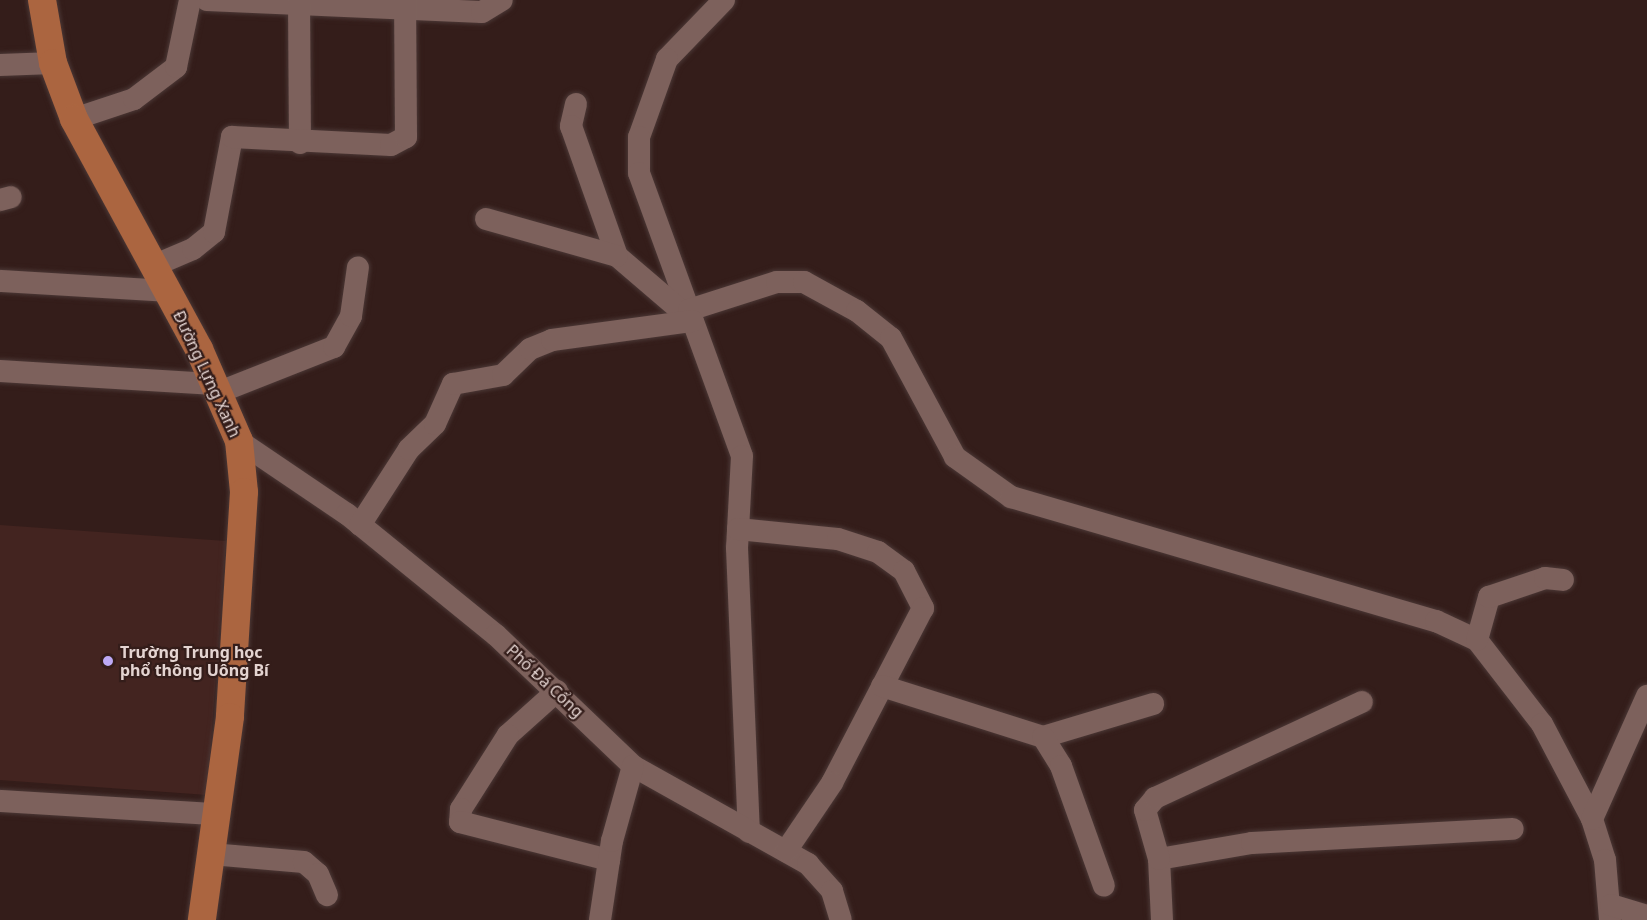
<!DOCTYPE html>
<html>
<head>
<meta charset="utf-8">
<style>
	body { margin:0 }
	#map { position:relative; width:1647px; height:920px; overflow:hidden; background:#341d1a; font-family:"Noto Sans",sans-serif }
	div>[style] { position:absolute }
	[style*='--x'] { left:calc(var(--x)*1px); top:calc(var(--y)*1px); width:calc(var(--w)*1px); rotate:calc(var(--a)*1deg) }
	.built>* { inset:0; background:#432420 }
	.roads { filter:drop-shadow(0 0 2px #4b3836) drop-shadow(0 0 2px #4b3836) }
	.minor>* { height:22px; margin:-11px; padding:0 11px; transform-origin:11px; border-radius:11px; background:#7d615c }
	.major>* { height:28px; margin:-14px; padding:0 14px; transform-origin:14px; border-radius:14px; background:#ab6540 }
	.dots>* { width:16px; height:16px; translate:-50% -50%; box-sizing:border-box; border:3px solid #341d1a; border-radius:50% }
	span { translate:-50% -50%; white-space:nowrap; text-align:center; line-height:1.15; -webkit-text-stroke:4.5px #341d1a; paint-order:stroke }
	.street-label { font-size:16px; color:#e4d4d1 }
	.poi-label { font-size:16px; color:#e4d4d1; font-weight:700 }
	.left { translate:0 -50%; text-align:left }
</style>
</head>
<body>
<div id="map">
	<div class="built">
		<i style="clip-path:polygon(0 525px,226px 541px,207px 795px,0 780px)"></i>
	</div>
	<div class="roads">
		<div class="minor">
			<i style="--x:207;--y:0;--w:275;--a:2.5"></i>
			<i style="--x:482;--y:12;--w:23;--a:-31"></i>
			<i style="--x:299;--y:0;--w:143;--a:89.6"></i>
			<i style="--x:724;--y:0;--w:82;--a:134"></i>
			<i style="--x:667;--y:59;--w:83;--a:109.7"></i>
			<i style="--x:639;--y:137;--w:36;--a:90"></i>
			<i style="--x:639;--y:173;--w:301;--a:70"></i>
			<i style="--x:742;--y:456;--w:92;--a:93.1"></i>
			<i style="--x:737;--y:548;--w:284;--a:87.6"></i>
			<i style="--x:0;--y:65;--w:53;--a:-2.2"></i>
			<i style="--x:576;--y:104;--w:23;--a:103"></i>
			<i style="--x:571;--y:126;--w:138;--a:70.5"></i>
			<i style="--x:617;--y:256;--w:89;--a:40.5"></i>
			<i style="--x:74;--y:119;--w:63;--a:-18.4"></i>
			<i style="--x:134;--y:99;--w:53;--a:-37.3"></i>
			<i style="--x:176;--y:67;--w:68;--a:-78.2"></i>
			<i style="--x:0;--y:200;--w:11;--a:-15"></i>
			<i style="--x:486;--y:219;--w:136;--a:15.8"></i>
			<i style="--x:153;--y:266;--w:43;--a:-23"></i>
			<i style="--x:193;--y:249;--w:27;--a:-39"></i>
			<i style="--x:214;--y:232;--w:97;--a:-79.3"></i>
			<i style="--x:232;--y:137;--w:159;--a:2.9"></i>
			<i style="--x:391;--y:145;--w:17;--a:-28"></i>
			<i style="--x:406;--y:137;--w:137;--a:-90.4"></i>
			<i style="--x:0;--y:281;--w:168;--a:3.4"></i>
			<i style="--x:689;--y:310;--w:92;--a:-17.7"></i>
			<i style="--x:777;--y:282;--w:27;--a:0"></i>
			<i style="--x:804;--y:282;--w:60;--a:28.7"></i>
			<i style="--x:857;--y:311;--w:43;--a:38.5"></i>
			<i style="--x:891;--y:338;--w:135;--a:61.7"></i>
			<i style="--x:955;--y:457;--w:69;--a:35.5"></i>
			<i style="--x:1011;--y:497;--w:443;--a:16.3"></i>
			<i style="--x:1436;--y:621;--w:45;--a:24.9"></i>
			<i style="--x:1477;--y:640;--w:106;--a:52.3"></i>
			<i style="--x:1542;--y:724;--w:107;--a:62.2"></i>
			<i style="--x:1592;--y:819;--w:43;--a:72.4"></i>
			<i style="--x:1605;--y:860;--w:60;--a:85.2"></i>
			<i style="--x:0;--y:371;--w:215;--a:3.5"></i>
			<i style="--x:217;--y:393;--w:126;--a:-21.5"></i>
			<i style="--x:334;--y:347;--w:35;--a:-61"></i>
			<i style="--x:351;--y:316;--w:49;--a:-81.9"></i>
			<i style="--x:239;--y:441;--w:130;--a:34.1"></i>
			<i style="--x:347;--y:514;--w:192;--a:39.1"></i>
			<i style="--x:496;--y:635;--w:190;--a:43.7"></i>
			<i style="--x:633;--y:766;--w:201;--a:29.2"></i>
			<i style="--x:808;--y:864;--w:36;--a:48"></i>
			<i style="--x:832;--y:891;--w:30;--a:73"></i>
			<i style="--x:360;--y:525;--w:90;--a:-57.2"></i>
			<i style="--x:409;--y:449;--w:36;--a:-44"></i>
			<i style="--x:435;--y:424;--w:44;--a:-65.8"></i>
			<i style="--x:453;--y:384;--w:51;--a:-10.2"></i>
			<i style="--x:503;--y:375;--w:37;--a:-44"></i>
			<i style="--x:530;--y:349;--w:24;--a:-22"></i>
			<i style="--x:552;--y:340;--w:142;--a:-7.7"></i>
			<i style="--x:738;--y:529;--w:100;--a:5.7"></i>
			<i style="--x:838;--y:539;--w:42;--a:18"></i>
			<i style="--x:878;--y:552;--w:32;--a:36"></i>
			<i style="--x:904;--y:571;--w:42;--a:62.8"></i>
			<i style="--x:923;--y:608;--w:197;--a:117.5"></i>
			<i style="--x:832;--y:783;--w:82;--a:124.1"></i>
			<i style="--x:1477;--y:640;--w:45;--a:-74.4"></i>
			<i style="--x:1489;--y:597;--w:59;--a:-18.7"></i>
			<i style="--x:1545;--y:578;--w:18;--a:6"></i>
			<i style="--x:882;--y:686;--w:169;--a:17.6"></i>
			<i style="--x:1043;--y:737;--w:115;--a:-16.7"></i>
			<i style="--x:557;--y:691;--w:66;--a:138.1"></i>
			<i style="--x:508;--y:735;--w:88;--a:122.4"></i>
			<i style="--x:461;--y:809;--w:13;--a:94"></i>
			<i style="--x:460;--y:822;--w:154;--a:14.3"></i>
			<i style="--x:1043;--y:737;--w:34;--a:58"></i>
			<i style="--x:1061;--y:766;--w:127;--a:70.3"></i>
			<i style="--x:0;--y:801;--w:214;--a:3.5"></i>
			<i style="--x:1592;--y:819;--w:135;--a:-65.9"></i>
			<i style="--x:211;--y:854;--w:93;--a:4.9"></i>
			<i style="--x:304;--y:862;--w:18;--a:41"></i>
			<i style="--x:318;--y:874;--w:23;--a:67"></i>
			<i style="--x:1159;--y:859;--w:94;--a:-9.8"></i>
			<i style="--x:1252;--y:843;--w:261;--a:-3.1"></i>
			<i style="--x:1611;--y:905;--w:38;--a:17"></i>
			<i style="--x:600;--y:920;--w:80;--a:-81.4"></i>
			<i style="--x:612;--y:841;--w:78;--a:-74.4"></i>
			<i style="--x:1162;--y:920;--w:61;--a:-92.8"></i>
			<i style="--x:1159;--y:859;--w:51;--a:-105.9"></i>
			<i style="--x:1145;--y:810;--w:16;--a:-50"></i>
			<i style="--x:1155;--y:798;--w:228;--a:-24.9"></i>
		</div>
		<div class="major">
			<i style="--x:42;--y:0;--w:64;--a:80.1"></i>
			<i style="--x:53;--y:63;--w:60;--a:69.4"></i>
			<i style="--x:74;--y:119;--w:262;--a:61.5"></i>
			<i style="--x:199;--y:349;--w:100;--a:66.5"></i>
			<i style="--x:239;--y:441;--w:51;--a:84.4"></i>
			<i style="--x:244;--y:492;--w:225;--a:93.6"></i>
			<i style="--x:230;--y:717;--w:205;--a:97.9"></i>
		</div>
	</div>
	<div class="dots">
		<i style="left:108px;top:661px;background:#bda9f5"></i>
	</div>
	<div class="street-label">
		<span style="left:207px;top:374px;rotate:65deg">Đường Lựng Xanh</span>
		<span style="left:545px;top:681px;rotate:43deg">Phố Đá Cổng</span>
	</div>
	<div class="poi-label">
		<span class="left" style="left:120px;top:661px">Trường Trung học<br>phổ thông Uông Bí</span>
	</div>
</div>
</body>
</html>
